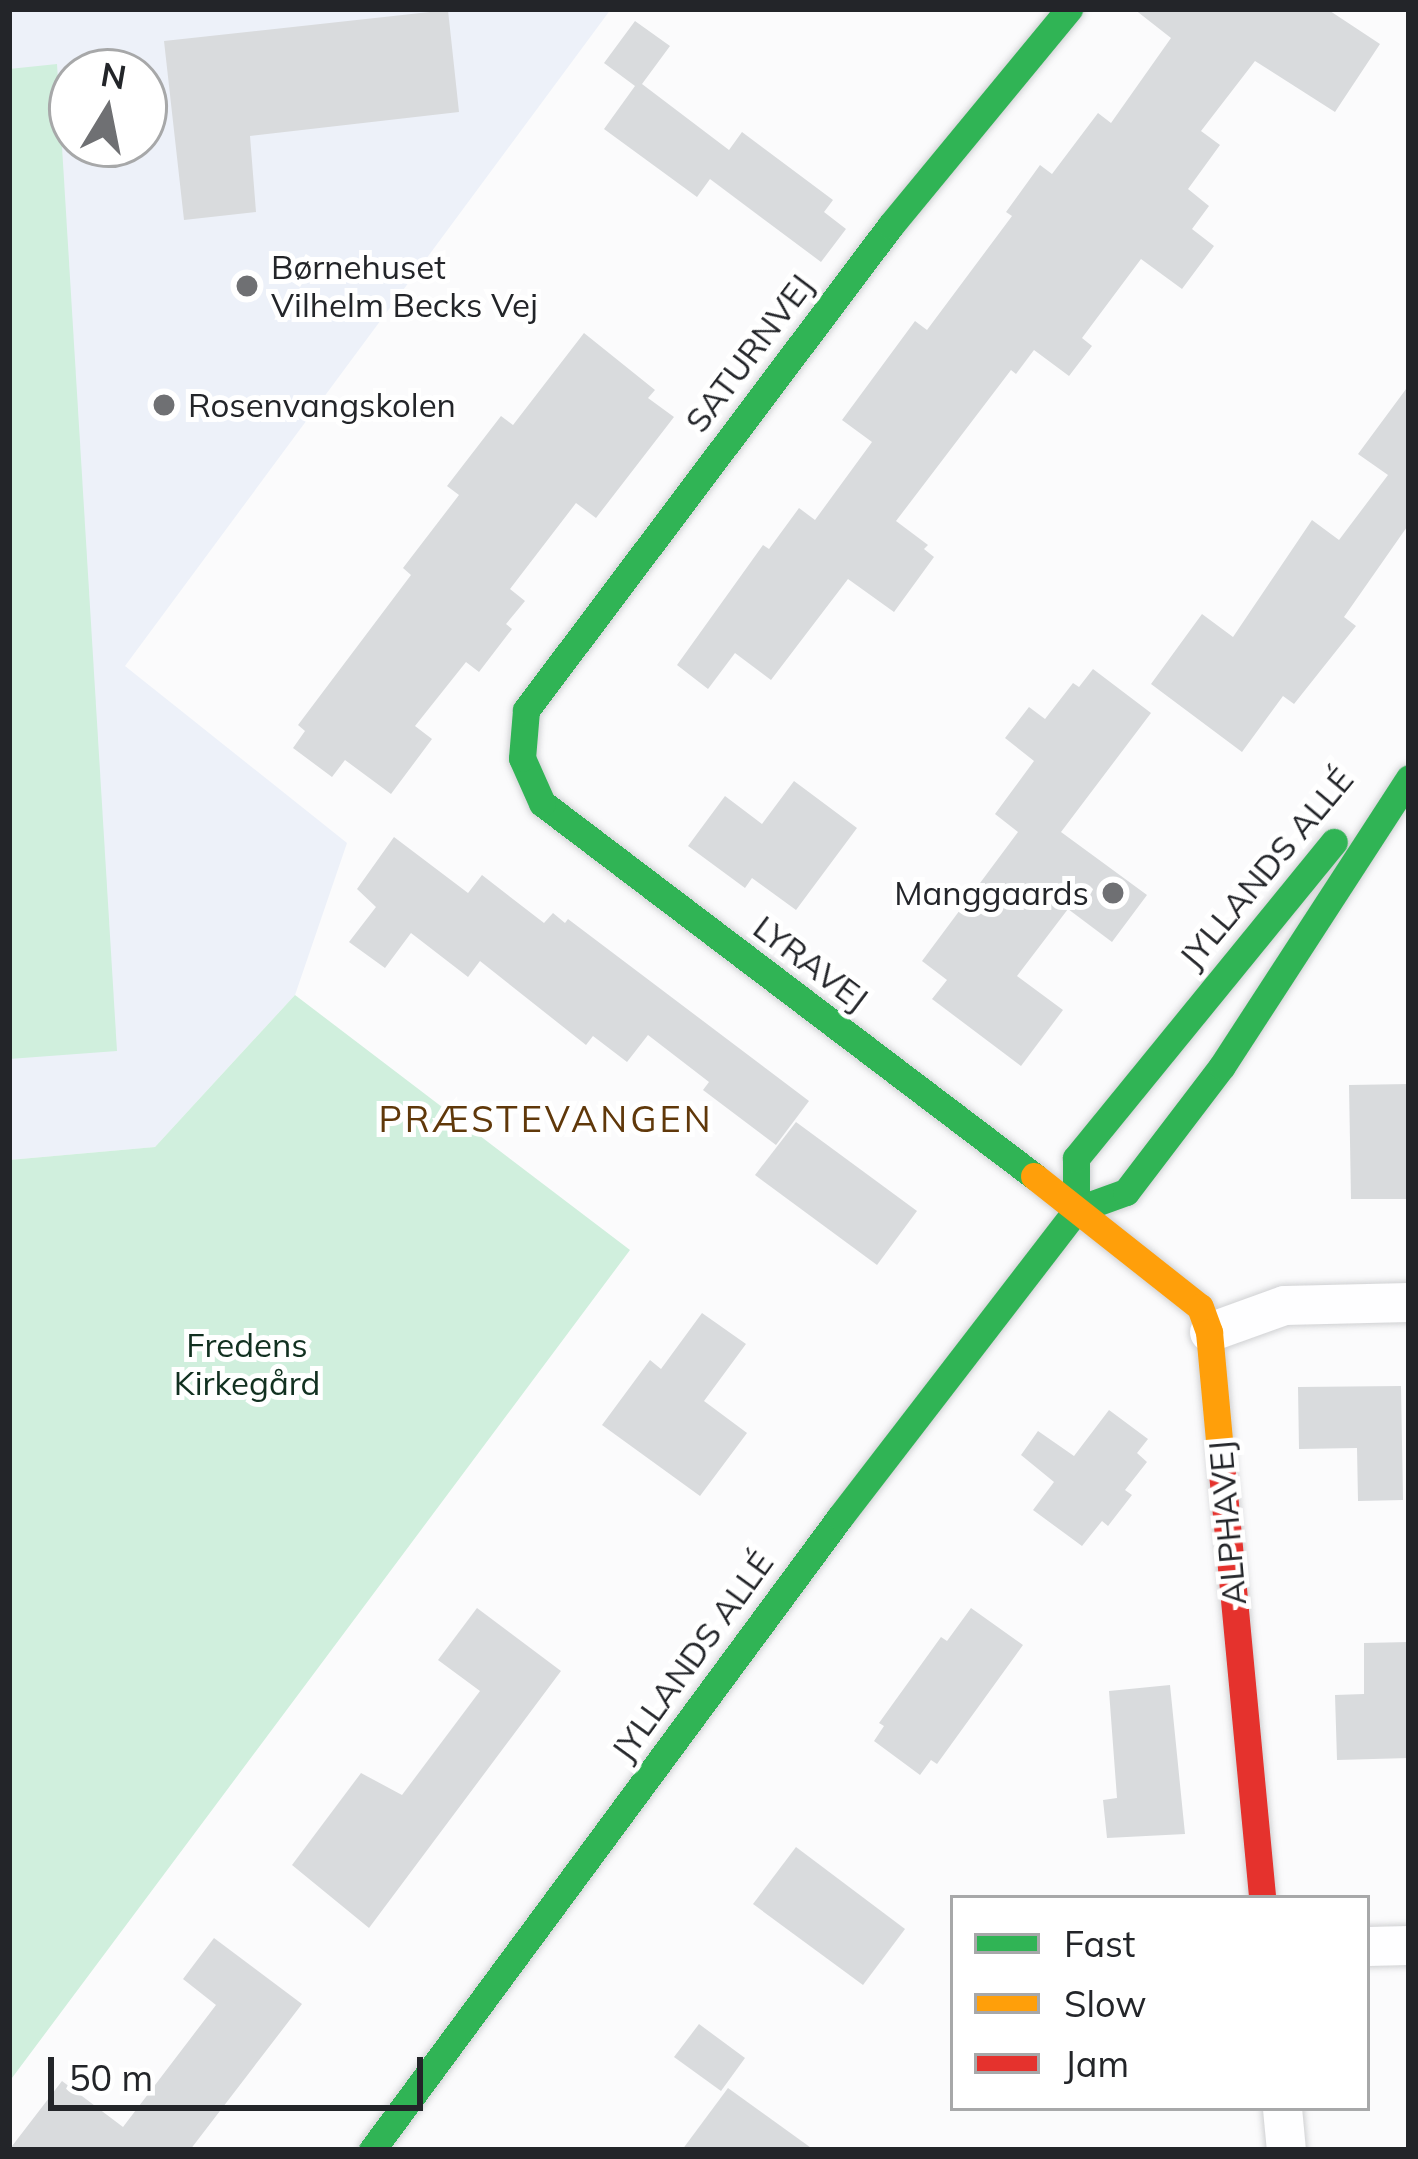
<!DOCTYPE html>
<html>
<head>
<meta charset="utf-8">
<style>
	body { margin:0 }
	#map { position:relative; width:1418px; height:2159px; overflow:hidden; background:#fbfbfc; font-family:Mulish,sans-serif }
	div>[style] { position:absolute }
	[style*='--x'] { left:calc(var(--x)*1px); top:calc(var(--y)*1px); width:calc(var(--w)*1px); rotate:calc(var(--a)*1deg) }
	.built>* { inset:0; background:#edf1f9 }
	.green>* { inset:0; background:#d0efdd }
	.building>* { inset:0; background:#d9dbdd }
	.roads { filter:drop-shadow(0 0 3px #d0d1d3) drop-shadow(0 0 3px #d0d1d3) }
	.street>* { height:39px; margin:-19.5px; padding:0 19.5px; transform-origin:19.5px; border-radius:19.5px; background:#fefeff }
	.fast>* { height:27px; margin:-13.5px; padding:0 13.5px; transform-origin:13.5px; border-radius:13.5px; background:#30b455 }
	.slow>* { height:27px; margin:-13.5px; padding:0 13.5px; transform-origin:13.5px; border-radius:13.5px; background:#ff9f0a }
	.jam>* { height:27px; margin:-13.5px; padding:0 13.5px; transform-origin:13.5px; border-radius:13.5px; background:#e5322d }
	.dots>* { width:33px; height:33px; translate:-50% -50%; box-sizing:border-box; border:6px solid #fff; border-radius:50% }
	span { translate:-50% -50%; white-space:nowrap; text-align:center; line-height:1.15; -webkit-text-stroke:10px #fff; paint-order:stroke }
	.poi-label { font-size:33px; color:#232529 }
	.left { translate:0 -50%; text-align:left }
	.right { translate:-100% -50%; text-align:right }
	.street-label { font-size:33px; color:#232529 }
	.park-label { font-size:33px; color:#113020 }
	.neighbourhood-label { font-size:36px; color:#60380a; letter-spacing:3px }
	.frame { position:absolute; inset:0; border:12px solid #232529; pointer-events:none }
	.legend { position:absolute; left:950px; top:1895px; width:420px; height:216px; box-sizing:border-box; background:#fff; border:3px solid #a7a8a9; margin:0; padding:15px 21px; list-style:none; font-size:36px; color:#232529 }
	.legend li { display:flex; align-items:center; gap:24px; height:60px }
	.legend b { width:60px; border:3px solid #a7a8a9 }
	.north { position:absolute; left:48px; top:48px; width:120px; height:120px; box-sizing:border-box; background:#fff; border:3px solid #a7a8a9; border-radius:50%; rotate:10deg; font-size:33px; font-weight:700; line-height:48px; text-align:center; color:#232529 }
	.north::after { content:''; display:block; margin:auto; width:42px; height:54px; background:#6f7073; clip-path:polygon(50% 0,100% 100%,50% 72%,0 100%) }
	.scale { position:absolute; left:48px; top:2057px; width:375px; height:54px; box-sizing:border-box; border:6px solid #232529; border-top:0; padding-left:15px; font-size:36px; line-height:42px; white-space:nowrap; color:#232529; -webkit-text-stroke:9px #fff; paint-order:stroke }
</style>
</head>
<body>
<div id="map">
	<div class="built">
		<i style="clip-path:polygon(evenodd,9px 9px,611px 9px,125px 666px,347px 843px,295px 995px,155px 1147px,9px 1160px,9px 9px,72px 72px,144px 72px,144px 144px,72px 144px,72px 72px)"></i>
	</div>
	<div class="green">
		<i style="clip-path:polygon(57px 64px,117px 1051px,9px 1059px,9px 69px)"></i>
		<i style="clip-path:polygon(295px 995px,630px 1250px,9px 2082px,9px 1160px,155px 1147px)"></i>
	</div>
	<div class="building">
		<i style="clip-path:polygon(1134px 9px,1327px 9px,1380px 44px,1335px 112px,1255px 61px,1201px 131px,1220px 145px,1188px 189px,1209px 206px,1192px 229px,1214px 246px,1182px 289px,1141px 259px,1082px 338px,1092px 346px,1069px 376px,1034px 350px,1016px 374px,1011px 370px,896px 521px,928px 545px,924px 549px,934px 557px,894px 612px,848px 579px,771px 680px,735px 653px,708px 689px,677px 665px,763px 545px,769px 549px,799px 508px,815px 520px,872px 442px,842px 420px,915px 321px,927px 330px,1012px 216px,1006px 212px,1040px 165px,1052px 174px,1098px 113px,1111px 123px,1171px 38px)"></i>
		<i style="clip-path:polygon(448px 10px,459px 112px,250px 136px,256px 212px,184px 220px,164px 41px)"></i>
		<i style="clip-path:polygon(635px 21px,670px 46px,642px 84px,729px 150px,742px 132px,833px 200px,824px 212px,846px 229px,821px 262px,710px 179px,697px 197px,604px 129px,635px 86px,604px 63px)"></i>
		<i style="clip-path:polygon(584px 333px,655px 390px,648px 398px,674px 417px,596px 518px,576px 503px,510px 589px,525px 601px,506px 624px,512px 629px,479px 672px,466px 662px,415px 726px,432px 739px,391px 794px,345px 760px,332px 777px,293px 748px,305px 731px,298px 725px,411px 575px,403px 568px,459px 495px,447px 486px,501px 416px,513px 425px)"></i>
		<i style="clip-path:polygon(1409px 385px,1409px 524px,1344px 617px,1356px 626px,1294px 704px,1283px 696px,1242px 752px,1151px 684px,1202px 614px,1233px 637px,1312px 520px,1339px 540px,1388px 475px,1358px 454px)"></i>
		<i style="clip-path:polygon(1093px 669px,1151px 713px,1061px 832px,1147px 895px,1112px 942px,1068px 909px,1017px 976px,1063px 1010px,1021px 1066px,932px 999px,947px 980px,922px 961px,1018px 832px,995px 814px,1034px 761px,1005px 738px,1029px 707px,1045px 719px,1073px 683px,1079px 687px)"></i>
		<i style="clip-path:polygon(794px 781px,857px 828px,796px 910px,752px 878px,745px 888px,688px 846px,725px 796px,762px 824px)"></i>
		<i style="clip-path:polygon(394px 837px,468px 893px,482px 875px,544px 923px,553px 913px,565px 923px,568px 919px,809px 1101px,776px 1145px,703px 1090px,709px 1082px,648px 1035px,627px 1062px,593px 1036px,586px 1045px,480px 961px,468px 977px,411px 933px,385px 968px,349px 942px,376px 907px,357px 889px)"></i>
		<i style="clip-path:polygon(1409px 1084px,1409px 1199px,1351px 1199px,1349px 1085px)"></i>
		<i style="clip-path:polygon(796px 1122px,917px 1211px,877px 1265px,755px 1175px)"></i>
		<i style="clip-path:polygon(702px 1313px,746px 1344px,704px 1401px,747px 1433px,700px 1496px,602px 1425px,650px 1360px,661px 1369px)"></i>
		<i style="clip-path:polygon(1401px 1386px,1403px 1500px,1358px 1501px,1357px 1448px,1299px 1449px,1298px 1387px)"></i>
		<i style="clip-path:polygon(1109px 1410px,1148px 1439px,1137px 1453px,1147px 1462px,1125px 1490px,1132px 1495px,1108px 1526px,1102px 1521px,1082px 1546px,1033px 1510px,1054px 1482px,1021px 1455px,1038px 1431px,1074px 1456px)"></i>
		<i style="clip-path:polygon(477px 1608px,561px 1671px,369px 1928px,292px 1865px,361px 1773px,402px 1795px,480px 1691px,438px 1660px)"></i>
		<i style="clip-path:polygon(971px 1608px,1023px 1645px,937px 1764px,931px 1760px,920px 1775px,874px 1741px,884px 1726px,879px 1723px,941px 1637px,947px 1641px)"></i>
		<i style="clip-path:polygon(1409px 1642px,1409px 1758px,1337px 1760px,1335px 1695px,1364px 1694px,1364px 1643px)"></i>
		<i style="clip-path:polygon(1170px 1685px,1185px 1834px,1107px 1838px,1103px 1800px,1117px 1798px,1109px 1691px)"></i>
		<i style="clip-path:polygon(796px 1847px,905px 1929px,863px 1985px,753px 1904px)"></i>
		<i style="clip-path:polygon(214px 1938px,302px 2004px,190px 2150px,9px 2150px,62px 2081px,123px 2127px,216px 2005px,183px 1979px)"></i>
		<i style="clip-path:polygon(699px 2024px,745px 2058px,721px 2091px,674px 2057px)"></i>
		<i style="clip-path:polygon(728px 2088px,814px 2150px,682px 2150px)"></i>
	</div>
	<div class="roads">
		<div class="street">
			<i style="--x:1209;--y:1332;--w:80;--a:-19.8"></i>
			<i style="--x:1284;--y:1305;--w:125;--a:-1.4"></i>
			<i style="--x:1367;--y:1946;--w:42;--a:-1.4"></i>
			<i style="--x:1282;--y:2108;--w:42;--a:84.6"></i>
		</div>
		<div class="fast">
			<i style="--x:1034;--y:1176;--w:617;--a:-142.83"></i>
			<i style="--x:542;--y:803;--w:49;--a:-114"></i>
			<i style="--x:522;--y:758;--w:48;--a:-85.2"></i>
			<i style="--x:526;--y:710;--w:607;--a:-53.04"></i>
			<i style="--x:891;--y:225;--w:280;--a:-50.5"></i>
			<i style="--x:1076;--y:1210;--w:52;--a:-90"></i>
			<i style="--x:1076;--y:1158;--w:408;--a:-50.8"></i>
			<i style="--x:372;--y:2150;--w:787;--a:-53.52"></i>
			<i style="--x:840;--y:1517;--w:387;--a:-52.4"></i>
			<i style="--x:1076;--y:1210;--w:53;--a:-19.8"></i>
			<i style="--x:1126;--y:1192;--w:158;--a:-52.7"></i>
			<i style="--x:1222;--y:1066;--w:343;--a:-57"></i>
		</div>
		<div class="slow">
			<i style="--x:1034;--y:1176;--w:211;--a:38.3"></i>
			<i style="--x:1200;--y:1307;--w:27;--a:70"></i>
			<i style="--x:1209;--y:1332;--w:131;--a:84.7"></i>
		</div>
		<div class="jam">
			<i style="--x:1221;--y:1462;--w:438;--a:84.6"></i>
		</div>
	</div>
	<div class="dots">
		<i style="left:247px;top:286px;background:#6f7073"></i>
		<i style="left:164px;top:405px;background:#6f7073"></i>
		<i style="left:1113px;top:893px;background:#6f7073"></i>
	</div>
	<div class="poi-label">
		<span class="left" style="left:271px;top:286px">Børnehuset<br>Vilhelm Becks Vej</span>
		<span class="left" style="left:188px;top:405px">Rosenvangskolen</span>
		<span class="right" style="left:1089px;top:893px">Manggaards</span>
	</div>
	<div class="street-label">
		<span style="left:749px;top:353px;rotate:-53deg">SATURNVEJ</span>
		<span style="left:1266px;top:868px;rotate:-50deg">JYLLANDS ALLÉ</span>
		<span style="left:811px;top:963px;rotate:37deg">LYRAVEJ</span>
		<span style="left:1227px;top:1523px;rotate:-95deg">ALPHAVEJ</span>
		<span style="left:692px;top:1656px;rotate:-54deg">JYLLANDS ALLÉ</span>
	</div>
	<div class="park-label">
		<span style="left:247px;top:1364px">Fredens<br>Kirkegård</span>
	</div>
	<div class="neighbourhood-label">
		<span style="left:546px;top:1119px">PRÆSTEVANGEN</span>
	</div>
	<div class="frame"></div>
	<ul class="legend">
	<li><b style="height:15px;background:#30b455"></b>Fast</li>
	<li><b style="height:15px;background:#ff9f0a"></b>Slow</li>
	<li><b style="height:15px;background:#e5322d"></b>Jam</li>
	</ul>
	<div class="north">N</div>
	<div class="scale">50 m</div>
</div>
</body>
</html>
